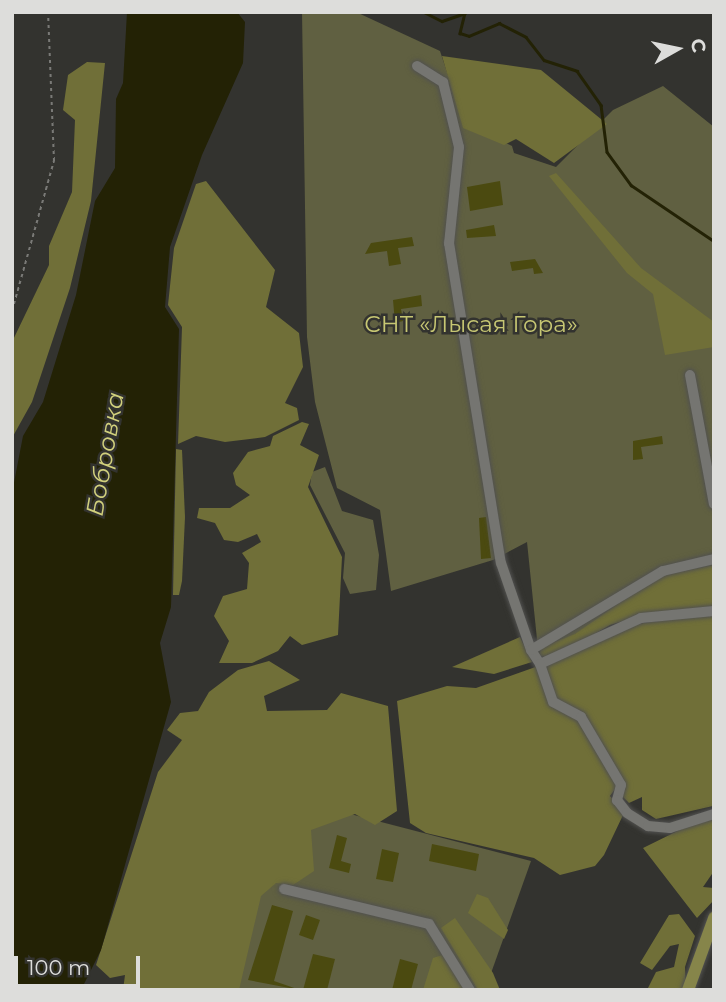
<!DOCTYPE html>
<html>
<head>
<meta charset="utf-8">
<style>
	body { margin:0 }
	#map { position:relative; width:726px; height:1002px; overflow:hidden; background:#33332f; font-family:Montserrat,sans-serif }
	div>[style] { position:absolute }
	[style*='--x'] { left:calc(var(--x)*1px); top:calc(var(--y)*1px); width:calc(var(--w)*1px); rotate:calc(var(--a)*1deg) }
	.green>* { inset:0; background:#606041 }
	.forest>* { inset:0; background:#706f38 }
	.water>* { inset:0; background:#232205 }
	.stream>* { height:2.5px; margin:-1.25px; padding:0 1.25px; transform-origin:1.25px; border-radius:1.25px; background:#232205 }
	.building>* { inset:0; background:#4b4a10 }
	.path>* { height:2px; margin-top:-1px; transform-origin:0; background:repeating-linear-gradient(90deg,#7a7a77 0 3.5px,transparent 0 7px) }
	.roads { filter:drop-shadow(0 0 2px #51514f) drop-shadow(0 0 2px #51514f) }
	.minor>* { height:10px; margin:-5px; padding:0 5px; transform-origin:5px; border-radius:5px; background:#757571 }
	.major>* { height:12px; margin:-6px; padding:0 6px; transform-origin:6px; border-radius:6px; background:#86854a }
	span { translate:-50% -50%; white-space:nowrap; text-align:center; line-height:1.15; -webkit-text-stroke:5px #33332f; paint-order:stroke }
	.park-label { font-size:23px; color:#c7c773 }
	.water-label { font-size:24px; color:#d1d07c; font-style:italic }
	.frame { position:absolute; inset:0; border:14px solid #dddddb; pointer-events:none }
	.north { position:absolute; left:642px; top:14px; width:70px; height:70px; -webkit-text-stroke:5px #33332f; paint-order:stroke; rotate:81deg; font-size:19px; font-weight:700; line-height:28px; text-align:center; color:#dddddb }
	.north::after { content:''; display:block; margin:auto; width:24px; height:32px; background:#dddddb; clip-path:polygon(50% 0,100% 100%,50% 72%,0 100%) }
	.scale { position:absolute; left:14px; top:956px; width:126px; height:32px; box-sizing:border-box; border:4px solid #dddddb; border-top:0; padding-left:9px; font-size:21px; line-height:24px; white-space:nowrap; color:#dddddb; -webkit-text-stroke:5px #33332f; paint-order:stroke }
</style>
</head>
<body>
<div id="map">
	<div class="green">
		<i style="clip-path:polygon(302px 12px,356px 12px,440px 51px,464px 123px,512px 146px,514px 153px,556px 167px,613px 110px,663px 86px,714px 127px,714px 570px,570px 641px,538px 649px,527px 542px,493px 560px,391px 591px,380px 510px,337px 488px,315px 402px,307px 337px)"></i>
		<i style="clip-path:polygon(325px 467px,342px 511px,373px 520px,379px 555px,376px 590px,350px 594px,343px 578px,345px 553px,310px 485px,312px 472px)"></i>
		<i style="clip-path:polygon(335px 810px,531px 861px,485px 990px,223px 990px,246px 876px)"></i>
	</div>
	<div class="forest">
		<i style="clip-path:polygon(442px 56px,541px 70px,607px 124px,554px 163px,516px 139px,504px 145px,463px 128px)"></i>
		<i style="clip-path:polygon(87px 62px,105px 63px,91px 201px,70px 288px,32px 402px,12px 438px,12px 342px,49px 265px,49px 246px,72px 192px,75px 120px,63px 110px,68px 75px)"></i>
		<i style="clip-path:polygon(556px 173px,641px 268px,714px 322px,714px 347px,665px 355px,653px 294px,627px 273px,549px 176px)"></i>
		<i style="clip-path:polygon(206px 181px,275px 270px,266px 307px,299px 333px,303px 367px,285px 403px,297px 408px,299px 420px,265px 437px,225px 442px,196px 436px,178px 444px,182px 327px,168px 305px,174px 248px,196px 184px)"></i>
		<i style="clip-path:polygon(302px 422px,309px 424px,300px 445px,319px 455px,308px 487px,342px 557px,338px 635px,302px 645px,290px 636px,278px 651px,252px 663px,219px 663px,229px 641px,214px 616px,223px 596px,247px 589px,249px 563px,242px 553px,261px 542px,257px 534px,238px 542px,224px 540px,215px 523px,197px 518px,199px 508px,230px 508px,250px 495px,236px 485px,233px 473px,248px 452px,270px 446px,273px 436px)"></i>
		<i style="clip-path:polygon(176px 449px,182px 450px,185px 517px,182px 581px,179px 595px,173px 595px)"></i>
		<i style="clip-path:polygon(714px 565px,714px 609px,649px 613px,610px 625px,553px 658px,539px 656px,540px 648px,575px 634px,657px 577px)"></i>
		<i style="clip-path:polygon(714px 613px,713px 806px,656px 819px,642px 810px,642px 797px,629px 803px,615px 789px,610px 796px,624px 813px,604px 855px,595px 866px,560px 875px,534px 858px,426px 833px,410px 823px,397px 701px,447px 686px,476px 688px,558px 659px,616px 627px)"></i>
		<i style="clip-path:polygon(520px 637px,532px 662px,494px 674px,452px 667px)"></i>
		<i style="clip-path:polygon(269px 661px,300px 680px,264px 696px,267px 711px,327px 710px,341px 693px,388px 706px,397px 811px,375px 825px,355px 814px,311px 830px,314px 871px,293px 885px,276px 883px,261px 896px,239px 990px,123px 990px,125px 975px,110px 978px,96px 965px,158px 772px,182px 740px,167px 730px,180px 713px,198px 711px,209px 692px,238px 670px)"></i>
		<i style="clip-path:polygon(714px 813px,714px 871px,703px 887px,714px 888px,714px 900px,697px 918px,643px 848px)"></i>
		<i style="clip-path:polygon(477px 894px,488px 898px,508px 930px,504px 939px,468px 913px)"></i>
		<i style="clip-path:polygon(679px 914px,695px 936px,685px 967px,686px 990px,647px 990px,656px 972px,674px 967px,679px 944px,670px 946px,652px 970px,640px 963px,669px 915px)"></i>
		<i style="clip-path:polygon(455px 918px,493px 973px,500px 990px,478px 990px,441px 928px)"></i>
		<i style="clip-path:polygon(446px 954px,467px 990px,423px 990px,433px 958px)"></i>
	</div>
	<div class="water">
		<i style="clip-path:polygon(127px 12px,237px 12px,245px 22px,243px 63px,202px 155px,170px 247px,165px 307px,179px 329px,171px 607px,160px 643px,171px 702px,101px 950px,81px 990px,12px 990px,12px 493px,23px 436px,43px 402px,76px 295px,95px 201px,115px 168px,116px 99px,123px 83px)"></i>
	</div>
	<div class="stream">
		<i style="--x:424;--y:12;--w:20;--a:27"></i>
		<i style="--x:442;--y:21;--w:24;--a:-19"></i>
		<i style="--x:465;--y:13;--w:21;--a:104"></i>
		<i style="--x:460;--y:33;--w:9;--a:18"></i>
		<i style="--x:469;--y:36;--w:33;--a:-23"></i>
		<i style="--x:499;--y:23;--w:30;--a:27"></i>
		<i style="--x:526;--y:37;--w:29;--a:52"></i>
		<i style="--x:544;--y:60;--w:35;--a:18"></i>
		<i style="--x:577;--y:71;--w:42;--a:54.8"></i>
		<i style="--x:601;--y:105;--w:47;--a:82.7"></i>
		<i style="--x:607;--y:152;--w:41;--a:54"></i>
		<i style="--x:631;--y:185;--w:100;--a:34"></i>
	</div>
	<div class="building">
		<i style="clip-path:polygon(500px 181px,503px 205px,470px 211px,467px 187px)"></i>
		<i style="clip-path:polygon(494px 225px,496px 236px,467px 238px,466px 230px)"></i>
		<i style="clip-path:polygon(412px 237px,414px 246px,398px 248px,401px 264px,389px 266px,387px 251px,365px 254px,371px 243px)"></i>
		<i style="clip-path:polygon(535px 259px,543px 273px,534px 274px,533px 268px,512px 271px,510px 262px)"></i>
		<i style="clip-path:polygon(421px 295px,422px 306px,401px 309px,403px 321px,395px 323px,393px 300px)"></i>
		<i style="clip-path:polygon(662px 436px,663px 444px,641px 447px,643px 459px,633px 460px,633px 441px)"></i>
		<i style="clip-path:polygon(486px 517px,491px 558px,481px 559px,479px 518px)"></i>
		<i style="clip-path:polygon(337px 835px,347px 838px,341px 861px,351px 864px,349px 873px,329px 868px)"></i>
		<i style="clip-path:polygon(432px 844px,479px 854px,476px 871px,429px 861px)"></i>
		<i style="clip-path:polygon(382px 849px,399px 853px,393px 882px,376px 879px)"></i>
		<i style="clip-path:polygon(272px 905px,293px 911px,274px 981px,300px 990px,248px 980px)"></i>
		<i style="clip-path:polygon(306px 915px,320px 920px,313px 940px,299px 935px)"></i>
		<i style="clip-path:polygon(313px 954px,335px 959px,327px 990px,303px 990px)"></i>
		<i style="clip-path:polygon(400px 959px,418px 964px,411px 990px,392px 990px)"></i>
	</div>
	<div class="path">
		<i style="--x:12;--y:311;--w:156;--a:-74.4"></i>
		<i style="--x:54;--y:161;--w:149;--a:-92.3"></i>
	</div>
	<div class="roads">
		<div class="minor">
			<i style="--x:417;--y:66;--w:31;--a:32"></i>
			<i style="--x:443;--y:82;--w:67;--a:76.2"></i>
			<i style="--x:459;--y:147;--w:97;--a:95.9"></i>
			<i style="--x:449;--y:243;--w:324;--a:80.8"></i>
			<i style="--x:501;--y:563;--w:92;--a:71"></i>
			<i style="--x:531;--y:650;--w:17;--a:57"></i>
			<i style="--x:540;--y:664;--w:111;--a:-24.5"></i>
			<i style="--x:641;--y:618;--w:73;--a:-5.5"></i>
			<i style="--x:690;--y:375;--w:131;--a:79.5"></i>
			<i style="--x:531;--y:650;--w:154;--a:-30.9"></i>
			<i style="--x:663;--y:571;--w:52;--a:-13.2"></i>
			<i style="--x:540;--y:664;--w:40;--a:71.1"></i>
			<i style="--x:553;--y:702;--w:32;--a:28"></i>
			<i style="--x:581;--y:717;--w:79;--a:59.5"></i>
			<i style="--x:621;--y:785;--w:16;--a:105"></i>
			<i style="--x:617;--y:800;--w:16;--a:52"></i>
			<i style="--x:627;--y:813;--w:25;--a:32"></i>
			<i style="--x:648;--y:826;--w:22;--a:5"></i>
			<i style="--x:670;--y:828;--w:46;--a:-17.7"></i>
			<i style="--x:284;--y:889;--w:149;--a:13.6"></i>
			<i style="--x:429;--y:924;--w:78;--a:58.2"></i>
		</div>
		<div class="major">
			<i style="--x:688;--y:990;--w:77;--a:-70.1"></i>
		</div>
	</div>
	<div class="park-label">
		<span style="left:471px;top:324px">СНТ «Лысая Гора»</span>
	</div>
	<div class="water-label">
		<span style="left:105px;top:454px;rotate:-80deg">Бобровка</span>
	</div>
	<div class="frame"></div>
	<div class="north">С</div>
	<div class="scale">100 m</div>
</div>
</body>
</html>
